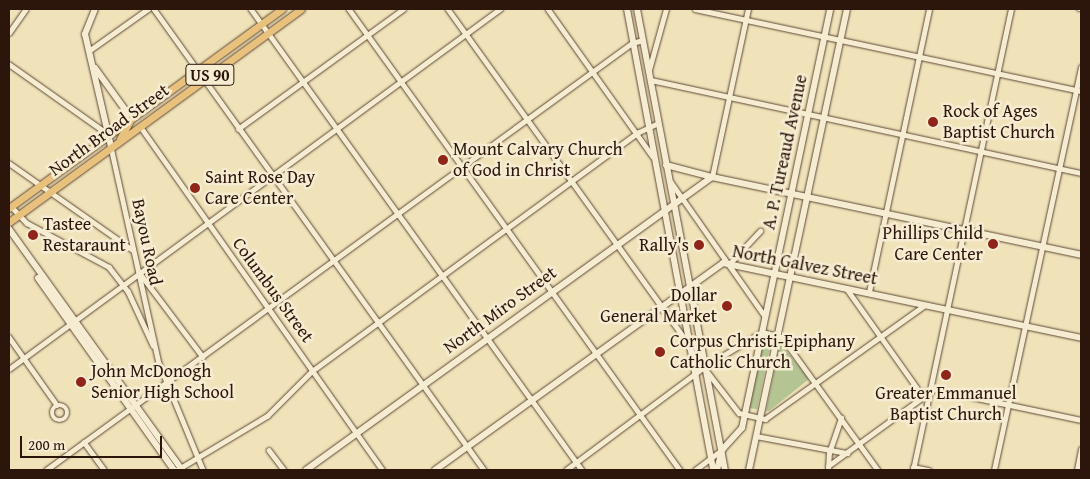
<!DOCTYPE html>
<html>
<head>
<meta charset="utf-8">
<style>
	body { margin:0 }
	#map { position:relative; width:1090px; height:479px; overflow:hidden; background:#f0e2b9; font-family:"Gentium Book Plus",serif }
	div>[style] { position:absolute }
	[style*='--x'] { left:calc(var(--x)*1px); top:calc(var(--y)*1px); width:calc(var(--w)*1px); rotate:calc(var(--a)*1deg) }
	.green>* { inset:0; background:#b5c493 }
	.roads { filter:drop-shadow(0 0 1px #5d4836) drop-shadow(0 0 1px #5d4836) }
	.street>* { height:4.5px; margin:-2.25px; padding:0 2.25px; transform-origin:2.25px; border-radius:2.25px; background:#f5ecd2 }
	.street>.ring { margin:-2.25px; padding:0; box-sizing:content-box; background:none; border:4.5px solid #f5ecd2; border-radius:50% }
	.secondary>* { height:6px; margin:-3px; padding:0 3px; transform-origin:3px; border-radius:3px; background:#f5ecd2 }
	.primary>* { height:7px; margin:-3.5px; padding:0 3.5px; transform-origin:3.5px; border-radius:3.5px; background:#e8c17c }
	.dots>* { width:14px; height:14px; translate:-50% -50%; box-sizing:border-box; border:2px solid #f5ecd2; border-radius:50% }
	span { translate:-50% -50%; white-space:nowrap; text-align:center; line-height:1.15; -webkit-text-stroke:5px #f5ecd2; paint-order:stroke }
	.shield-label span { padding:1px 4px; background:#f5ecd2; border:1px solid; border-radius:4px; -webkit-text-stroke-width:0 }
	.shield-label { font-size:16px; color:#2c150a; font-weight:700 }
	.poi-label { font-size:18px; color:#2c150a }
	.left { translate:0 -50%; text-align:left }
	.right { translate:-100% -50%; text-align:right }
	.street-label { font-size:18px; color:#2c150a }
	.frame { position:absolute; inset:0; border:10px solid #2c150a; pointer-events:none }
	.scale { position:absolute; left:20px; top:436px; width:142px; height:22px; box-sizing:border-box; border:2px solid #2c150a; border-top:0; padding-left:6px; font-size:15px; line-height:18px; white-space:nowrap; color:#2c150a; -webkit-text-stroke:4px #f5ecd2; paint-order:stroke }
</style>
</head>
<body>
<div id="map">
	<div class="green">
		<i style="clip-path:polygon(763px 341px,771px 342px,757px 409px,748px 408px)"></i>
		<i style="clip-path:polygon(780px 343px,809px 379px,769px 411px,766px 411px)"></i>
	</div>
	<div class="roads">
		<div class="street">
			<i style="--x:154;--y:9;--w:567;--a:54.4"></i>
			<i style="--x:251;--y:9;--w:568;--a:54.32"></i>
			<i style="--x:349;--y:9;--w:568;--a:54.32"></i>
			<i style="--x:448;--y:9;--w:409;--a:54.3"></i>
			<i style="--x:548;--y:9;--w:181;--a:54.6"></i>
			<i style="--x:695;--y:9;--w:395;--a:12"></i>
			<i style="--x:1079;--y:9;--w:2;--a:0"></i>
			<i style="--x:9;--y:33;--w:29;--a:-55"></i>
			<i style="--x:90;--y:50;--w:71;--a:-35.3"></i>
			<i style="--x:9;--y:64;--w:121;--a:35.3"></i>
			<i style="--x:649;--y:70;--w:63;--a:-74.4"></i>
			<i style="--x:651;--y:80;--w:440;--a:12.2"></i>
			<i style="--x:140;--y:126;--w:421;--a:54.8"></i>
			<i style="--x:238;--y:129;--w:204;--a:-36"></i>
			<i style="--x:111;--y:147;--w:221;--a:77.5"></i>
			<i style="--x:159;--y:363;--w:116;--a:67.6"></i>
			<i style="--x:9;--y:163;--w:151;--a:35.1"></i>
			<i style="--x:712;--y:177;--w:172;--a:-77.9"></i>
			<i style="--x:671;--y:182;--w:164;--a:55"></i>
			<i style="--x:11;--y:206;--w:23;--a:47"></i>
			<i style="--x:27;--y:223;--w:93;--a:28.2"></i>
			<i style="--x:109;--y:267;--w:31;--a:52"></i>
			<i style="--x:128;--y:291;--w:60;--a:65.2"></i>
			<i style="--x:730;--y:263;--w:44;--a:-46.8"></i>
			<i style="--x:139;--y:272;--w:106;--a:53"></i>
			<i style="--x:847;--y:289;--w:126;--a:54.7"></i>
			<i style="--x:920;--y:392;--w:9;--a:6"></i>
			<i style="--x:869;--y:292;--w:289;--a:-78"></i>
			<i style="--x:9;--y:337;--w:83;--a:54.8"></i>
			<i style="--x:9;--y:369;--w:609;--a:-36.25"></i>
			<i style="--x:706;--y:370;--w:54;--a:52.5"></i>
			<i style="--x:739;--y:413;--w:27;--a:13"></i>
			<i style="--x:765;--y:419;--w:196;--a:-35.5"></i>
			<i class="ring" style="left:52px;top:405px;width:11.5px;height:11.5px"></i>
			<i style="--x:756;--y:436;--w:93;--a:10.6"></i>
			<i style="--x:84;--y:442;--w:34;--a:54"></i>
			<i style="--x:269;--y:450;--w:25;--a:53"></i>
			<i style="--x:828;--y:466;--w:131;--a:-36"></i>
			<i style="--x:934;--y:389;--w:150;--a:11.9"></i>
			<i style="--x:913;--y:467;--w:16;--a:11"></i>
			<i style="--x:46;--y:470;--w:725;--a:-36.08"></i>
			<i style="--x:632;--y:43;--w:11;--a:-15"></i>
			<i style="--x:177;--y:470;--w:105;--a:-31"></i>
			<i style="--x:267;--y:416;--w:64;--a:-45"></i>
			<i style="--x:312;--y:371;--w:403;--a:-36.2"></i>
			<i style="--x:637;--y:133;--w:23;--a:-25"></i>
			<i style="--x:566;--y:470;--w:172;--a:-36.7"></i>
			<i style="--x:704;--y:367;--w:68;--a:-31.1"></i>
			<i style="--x:762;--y:332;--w:21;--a:14"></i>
			<i style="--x:782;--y:337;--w:164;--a:54.2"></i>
			<i style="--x:695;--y:470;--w:34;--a:-37"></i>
			<i style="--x:828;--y:470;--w:17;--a:-87"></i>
			<i style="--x:829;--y:453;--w:37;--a:-71"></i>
			<i style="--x:913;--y:470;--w:471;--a:-78"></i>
			<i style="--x:994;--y:470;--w:412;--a:-77.8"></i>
			<i style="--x:1077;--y:470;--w:21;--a:-79"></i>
		</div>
		<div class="secondary">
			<i style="--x:95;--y:9;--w:27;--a:112"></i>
			<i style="--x:85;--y:34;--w:116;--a:77"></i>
			<i style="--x:627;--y:9;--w:469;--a:79.4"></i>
			<i style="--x:637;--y:9;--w:469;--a:79.2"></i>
			<i style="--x:95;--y:68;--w:62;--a:54.2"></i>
			<i style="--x:666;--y:165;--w:48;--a:14.6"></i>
			<i style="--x:9;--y:229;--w:297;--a:54.3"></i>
			<i style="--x:38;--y:278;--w:235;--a:54.7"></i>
			<i style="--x:306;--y:470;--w:501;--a:-35.82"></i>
			<i style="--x:712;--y:177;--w:377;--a:11.9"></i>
			<i style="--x:435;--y:470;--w:355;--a:-35.7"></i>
			<i style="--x:723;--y:263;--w:366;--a:11.8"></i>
			<i style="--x:717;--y:470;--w:21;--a:-76"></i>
			<i style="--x:722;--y:450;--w:30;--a:-48"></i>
			<i style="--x:742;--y:428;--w:428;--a:-78.1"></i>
			<i style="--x:749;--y:470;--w:471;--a:-78"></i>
		</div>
		<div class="primary">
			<i style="--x:120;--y:139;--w:24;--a:-62"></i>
			<i style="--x:9;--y:208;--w:338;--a:-36.1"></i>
			<i style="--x:9;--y:222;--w:361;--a:-36.1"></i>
		</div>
	</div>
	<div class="dots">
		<i style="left:933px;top:122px;background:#8f2418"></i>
		<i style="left:443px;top:160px;background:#8f2418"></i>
		<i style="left:195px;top:188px;background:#8f2418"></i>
		<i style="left:33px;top:235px;background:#8f2418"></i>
		<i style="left:993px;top:244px;background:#8f2418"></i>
		<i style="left:699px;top:245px;background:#8f2418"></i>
		<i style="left:727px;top:306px;background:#8f2418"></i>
		<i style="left:660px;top:352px;background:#8f2418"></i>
		<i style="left:946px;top:375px;background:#8f2418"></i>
		<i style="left:81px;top:382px;background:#8f2418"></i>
	</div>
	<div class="shield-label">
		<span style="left:210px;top:75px">US 90</span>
	</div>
	<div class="poi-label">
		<span class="left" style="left:943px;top:122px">Rock of Ages<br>Baptist Church</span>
		<span class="left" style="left:453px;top:160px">Mount Calvary Church<br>of God in Christ</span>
		<span class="left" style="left:205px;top:188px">Saint Rose Day<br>Care Center</span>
		<span class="left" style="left:43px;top:235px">Tastee<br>Restaraunt</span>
		<span class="right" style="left:983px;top:244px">Phillips Child<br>Care Center</span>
		<span class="right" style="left:689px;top:245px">Rally's</span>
		<span class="right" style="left:717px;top:306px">Dollar<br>General Market</span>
		<span class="left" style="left:670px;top:352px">Corpus Christi-Epiphany<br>Catholic Church</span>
		<span class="left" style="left:91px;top:382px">John McDonogh<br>Senior High School</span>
		<span style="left:946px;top:404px">Greater Emmanuel<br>Baptist Church</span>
	</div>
	<div class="street-label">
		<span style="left:109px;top:130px;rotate:-36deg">North Broad Street</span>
		<span style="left:785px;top:152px;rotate:-78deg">A. P. Tureaud Avenue</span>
		<span style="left:147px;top:242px;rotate:78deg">Bayou Road</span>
		<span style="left:805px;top:265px;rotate:11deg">North Galvez Street</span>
		<span style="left:273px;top:290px;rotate:54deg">Columbus Street</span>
		<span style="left:500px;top:310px;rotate:-36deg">North Miro Street</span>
	</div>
	<div class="frame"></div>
	<div class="scale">200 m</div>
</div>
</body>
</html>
